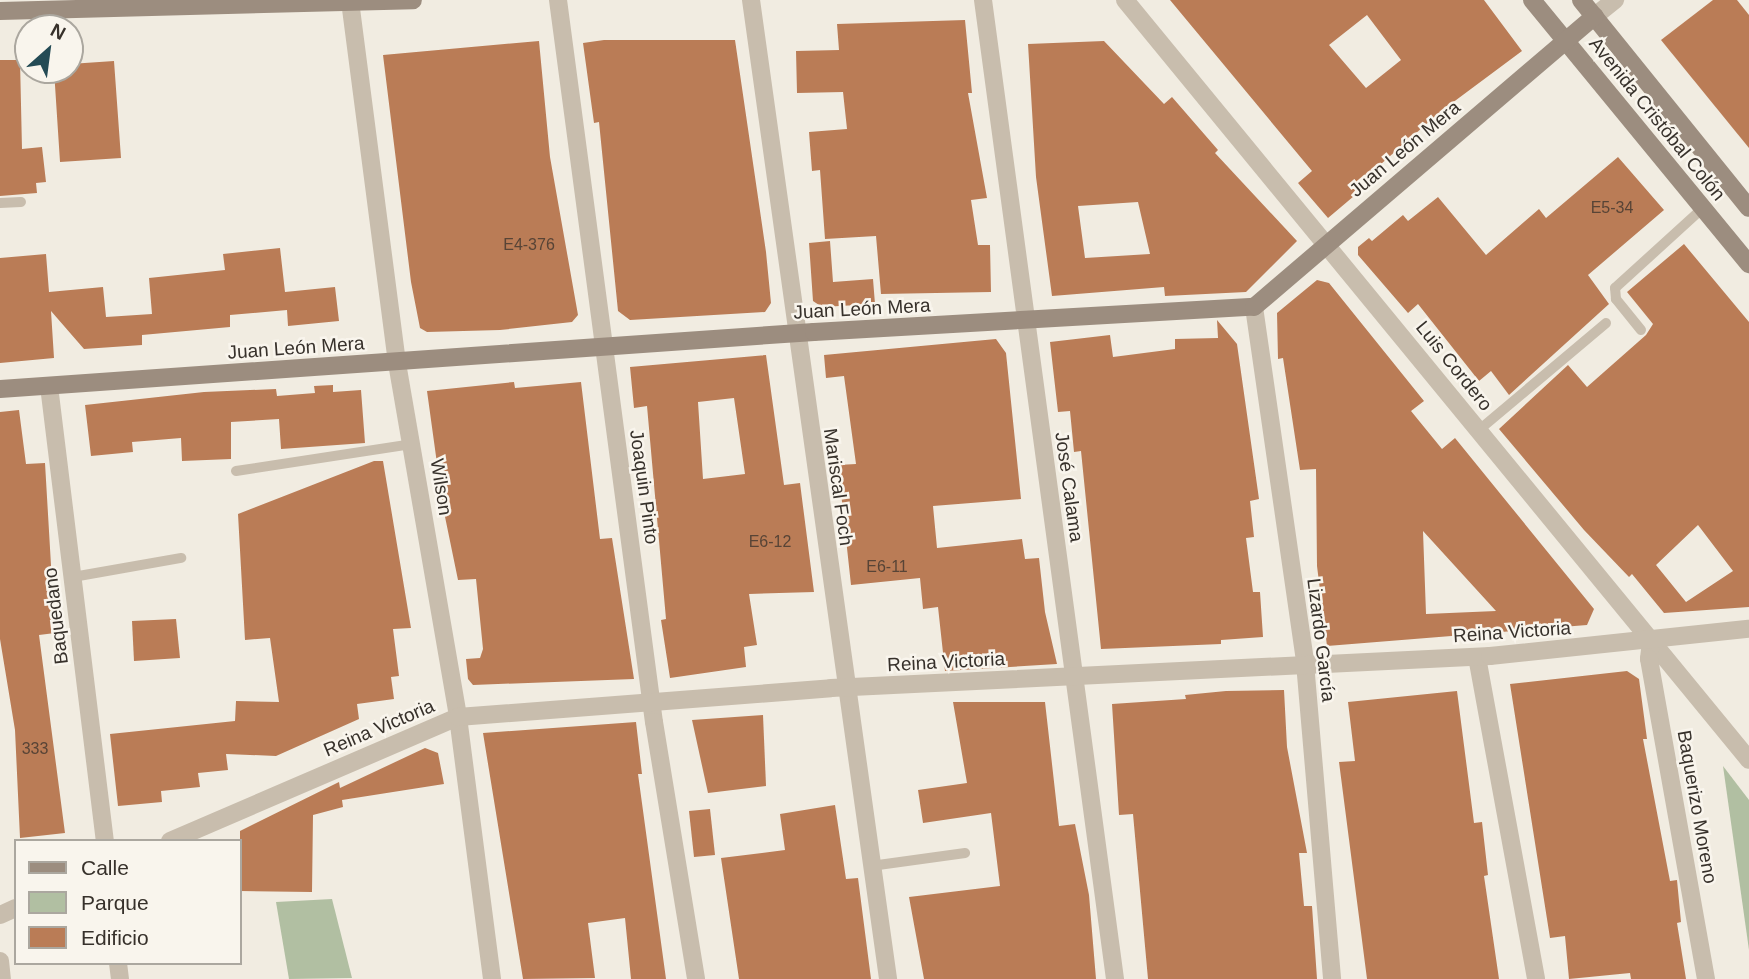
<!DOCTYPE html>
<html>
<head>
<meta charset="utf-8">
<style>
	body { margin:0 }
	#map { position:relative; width:1749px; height:979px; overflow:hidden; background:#f1ece1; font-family:Helvetica,sans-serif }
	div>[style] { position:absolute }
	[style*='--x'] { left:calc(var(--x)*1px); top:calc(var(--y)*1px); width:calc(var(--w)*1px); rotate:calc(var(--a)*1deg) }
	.green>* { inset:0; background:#b1bfa2 }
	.building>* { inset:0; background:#ba7c56 }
	.lane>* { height:10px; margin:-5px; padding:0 5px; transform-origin:5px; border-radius:5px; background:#c8bdad }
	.street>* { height:18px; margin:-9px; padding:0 9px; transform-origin:9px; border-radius:9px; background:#c8bdad }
	.secondary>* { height:18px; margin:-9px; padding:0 9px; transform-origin:9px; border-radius:9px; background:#9c8d7f }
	span { translate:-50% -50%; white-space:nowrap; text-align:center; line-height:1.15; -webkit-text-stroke:5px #f9f5ed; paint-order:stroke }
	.number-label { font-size:16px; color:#584436 }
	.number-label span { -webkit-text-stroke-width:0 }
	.street-label { font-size:19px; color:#37312b }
	.legend { position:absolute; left:14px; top:839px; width:228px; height:126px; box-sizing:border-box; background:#f9f5ed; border:2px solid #aba79f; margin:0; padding:9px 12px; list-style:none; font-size:21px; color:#37312b }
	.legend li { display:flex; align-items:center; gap:14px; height:35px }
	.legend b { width:35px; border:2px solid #aba79f }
	.north { position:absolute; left:14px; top:14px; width:70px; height:70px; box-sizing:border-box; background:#f9f5ed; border:2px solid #aba79f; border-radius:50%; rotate:28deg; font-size:19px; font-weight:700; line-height:28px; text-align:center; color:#37312b }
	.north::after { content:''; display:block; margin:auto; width:24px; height:32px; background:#244b55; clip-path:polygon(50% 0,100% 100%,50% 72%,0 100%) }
</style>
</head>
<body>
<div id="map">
	<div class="green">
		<i style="clip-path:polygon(1723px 766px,1749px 800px,1749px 950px)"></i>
		<i style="clip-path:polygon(332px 899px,352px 978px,289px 979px,276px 902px)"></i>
	</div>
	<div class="building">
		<i style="clip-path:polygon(evenodd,1170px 0,1484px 0,1522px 51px,1440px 112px,1381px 164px,1386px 169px,1328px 218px,1298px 183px,1312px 171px,1170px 0,1367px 15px,1401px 60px,1366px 88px,1329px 45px,1367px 15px)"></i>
		<i style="clip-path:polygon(1713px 0,1737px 0,1749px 15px,1749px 148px,1661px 40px)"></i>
		<i style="clip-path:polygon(965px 20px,972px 93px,968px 93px,987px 198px,971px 200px,978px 245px,990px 245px,991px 292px,881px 294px,876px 236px,825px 239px,820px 170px,812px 171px,809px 132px,847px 129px,843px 92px,797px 93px,796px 51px,839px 50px,837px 24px)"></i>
		<i style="clip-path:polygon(604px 40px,735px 40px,766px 252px,771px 303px,765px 312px,630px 320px,618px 311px,599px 122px,594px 123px,583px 43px)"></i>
		<i style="clip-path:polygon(539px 41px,550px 157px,578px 315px,572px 322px,500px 330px,427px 332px,420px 328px,411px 282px,383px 55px)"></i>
		<i style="clip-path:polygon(evenodd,1104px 41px,1164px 104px,1172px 97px,1218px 150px,1215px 153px,1297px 241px,1246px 292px,1165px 296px,1164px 287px,1052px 296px,1036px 177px,1028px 44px,1104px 41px,1138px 202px,1150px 254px,1085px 258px,1078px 206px,1138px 202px)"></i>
		<i style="clip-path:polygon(0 60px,20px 60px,22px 149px,42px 147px,46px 182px,36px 183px,37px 193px,0 196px)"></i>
		<i style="clip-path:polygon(114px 61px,121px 158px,60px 162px,54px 70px,70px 70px,70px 64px)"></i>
		<i style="clip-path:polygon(1618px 157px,1664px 210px,1588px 275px,1609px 304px,1509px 395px,1491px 371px,1479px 381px,1418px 304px,1408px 313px,1358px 255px,1358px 247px,1369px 238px,1372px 241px,1403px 215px,1408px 221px,1438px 197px,1486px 255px,1539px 209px,1546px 218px)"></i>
		<i style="clip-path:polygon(830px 241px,833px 282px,873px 279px,875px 304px,822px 307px,813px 301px,809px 243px)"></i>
		<i style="clip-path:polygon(evenodd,1684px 244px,1749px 322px,1749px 607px,1664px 613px,1632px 574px,1629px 577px,1584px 530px,1499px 429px,1568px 365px,1587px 387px,1646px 335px,1653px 324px,1627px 292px,1684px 244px,1698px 525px,1733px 571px,1686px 602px,1656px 565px,1698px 525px)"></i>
		<i style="clip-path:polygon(280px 248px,285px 292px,335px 287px,339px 321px,288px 326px,287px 310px,230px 315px,230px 327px,142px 335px,142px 345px,84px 349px,51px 311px,54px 358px,0 363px,0 258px,46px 254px,49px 292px,103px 287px,106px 317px,152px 314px,149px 278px,225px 270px,223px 254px)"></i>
		<i style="clip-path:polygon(evenodd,1317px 280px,1329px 283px,1424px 401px,1411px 411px,1442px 449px,1455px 438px,1594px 609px,1587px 625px,1327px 646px,1317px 566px,1316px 469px,1300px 470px,1283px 358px,1278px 359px,1277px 313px,1317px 280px,1423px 531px,1496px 611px,1426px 614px,1423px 531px)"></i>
		<i style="clip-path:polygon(1217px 320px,1237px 344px,1259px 499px,1250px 501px,1254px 537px,1246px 538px,1253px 592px,1260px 592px,1263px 637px,1221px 640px,1221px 644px,1101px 649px,1081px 451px,1074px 452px,1070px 411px,1058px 412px,1050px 342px,1110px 335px,1113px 357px,1175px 349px,1175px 339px,1218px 338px)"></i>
		<i style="clip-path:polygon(996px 339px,1006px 353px,1021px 499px,933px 506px,937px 548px,1022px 539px,1025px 559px,1039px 558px,1045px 612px,1057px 664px,945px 671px,938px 607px,923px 609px,920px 578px,851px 585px,838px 465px,856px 464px,844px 376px,826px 378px,824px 355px)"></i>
		<i style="clip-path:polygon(evenodd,766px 355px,784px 485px,800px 483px,814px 592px,749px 594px,757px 645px,744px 647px,746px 667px,670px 678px,661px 620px,666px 619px,647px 406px,634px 408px,630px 367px,766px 355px,734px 398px,745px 474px,703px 479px,698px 402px,734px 398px)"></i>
		<i style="clip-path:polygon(514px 382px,515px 388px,581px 382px,600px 539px,612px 538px,634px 679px,473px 685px,468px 679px,466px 659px,480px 658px,483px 649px,476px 579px,458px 580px,443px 507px,427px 391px)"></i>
		<i style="clip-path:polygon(333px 385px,333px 392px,361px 390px,365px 443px,281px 449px,279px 419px,231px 422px,231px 459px,182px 461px,181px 438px,132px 442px,133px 452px,91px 456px,85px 405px,204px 392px,276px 389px,277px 396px,315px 393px,314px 386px)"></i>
		<i style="clip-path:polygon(19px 410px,26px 464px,45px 463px,55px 633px,39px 635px,65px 833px,20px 838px,15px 730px,0 639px,0 412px)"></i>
		<i style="clip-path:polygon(374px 461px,383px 461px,411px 628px,393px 629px,399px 676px,391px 677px,394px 699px,357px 704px,359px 719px,276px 756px,226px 754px,228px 770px,198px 773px,200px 787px,161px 791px,162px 802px,118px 806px,110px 734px,235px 721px,236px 701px,279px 702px,270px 638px,245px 640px,238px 514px)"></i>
		<i style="clip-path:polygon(176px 619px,180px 658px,134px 661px,132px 621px)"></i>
		<i style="clip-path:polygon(1627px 671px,1639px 679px,1647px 739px,1643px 739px,1670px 881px,1677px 880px,1681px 922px,1677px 923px,1686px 979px,1631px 979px,1630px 973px,1569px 979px,1565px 936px,1550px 938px,1510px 684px)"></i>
		<i style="clip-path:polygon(1284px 690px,1287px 747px,1307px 853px,1299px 853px,1304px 906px,1312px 906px,1317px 979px,1148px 979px,1133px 814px,1119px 815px,1112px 704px,1186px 699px,1185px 695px,1226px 691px)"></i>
		<i style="clip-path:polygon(1457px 691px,1474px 823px,1482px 822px,1488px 875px,1484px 876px,1499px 979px,1367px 979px,1339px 762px,1355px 761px,1348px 702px)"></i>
		<i style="clip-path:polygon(953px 702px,1045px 702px,1059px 826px,1075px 824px,1089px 895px,1096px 979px,924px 979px,909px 897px,1000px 886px,991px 813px,923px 823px,918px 790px,967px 783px)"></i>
		<i style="clip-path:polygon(763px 715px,766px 786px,708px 793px,692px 720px)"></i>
		<i style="clip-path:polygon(636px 722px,642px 774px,638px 774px,666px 979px,631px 979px,625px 918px,588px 923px,595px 978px,523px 979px,483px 733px)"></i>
		<i style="clip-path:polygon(425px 748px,438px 753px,444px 784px,342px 800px,343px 807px,313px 815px,312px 892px,240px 891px,240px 831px,339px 782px,340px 788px)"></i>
		<i style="clip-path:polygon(835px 805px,846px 879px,858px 878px,871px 979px,739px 979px,721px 858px,785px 850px,780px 814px)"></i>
		<i style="clip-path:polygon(710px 809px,715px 855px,694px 857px,689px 811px)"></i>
	</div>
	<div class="lane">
		<i style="--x:0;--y:203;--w:21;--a:-3"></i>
		<i style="--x:1641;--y:330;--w:40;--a:-129"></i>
		<i style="--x:1616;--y:299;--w:11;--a:-95"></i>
		<i style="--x:1615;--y:288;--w:119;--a:-42.3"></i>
		<i style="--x:1479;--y:430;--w:166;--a:-40.1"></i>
		<i style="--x:236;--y:471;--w:179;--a:-8.7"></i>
		<i style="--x:73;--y:577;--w:110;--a:-10"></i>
		<i style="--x:871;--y:866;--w:95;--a:-7.9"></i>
	</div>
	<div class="street">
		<i style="--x:558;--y:0;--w:728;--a:82.43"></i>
		<i style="--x:654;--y:722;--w:260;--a:80.7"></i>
		<i style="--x:751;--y:0;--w:989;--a:82.03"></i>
		<i style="--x:983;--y:0;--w:988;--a:82.32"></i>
		<i style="--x:1125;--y:0;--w:983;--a:50.61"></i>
		<i style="--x:350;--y:1;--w:365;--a:82.6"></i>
		<i style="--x:397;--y:363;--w:359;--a:80.2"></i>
		<i style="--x:458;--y:717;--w:264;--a:82.6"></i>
		<i style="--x:1595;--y:16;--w:26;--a:-39"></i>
		<i style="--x:1254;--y:307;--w:360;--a:81.8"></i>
		<i style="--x:1305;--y:663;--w:317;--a:85.1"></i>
		<i style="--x:49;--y:386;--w:458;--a:83"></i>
		<i style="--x:1651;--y:642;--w:17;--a:97"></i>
		<i style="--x:1649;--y:659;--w:325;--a:79.9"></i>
		<i style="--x:1477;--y:657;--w:327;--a:79.6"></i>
		<i style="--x:170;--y:841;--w:314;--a:-23.3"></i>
		<i style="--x:458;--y:717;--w:374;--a:-4.4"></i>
		<i style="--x:831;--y:688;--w:660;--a:-2.78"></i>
		<i style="--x:1490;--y:656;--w:260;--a:-6"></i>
		<i style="--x:0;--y:915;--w:17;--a:-24"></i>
		<i style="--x:0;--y:961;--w:18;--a:84"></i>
		<i style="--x:118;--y:963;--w:16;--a:83"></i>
	</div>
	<div class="secondary">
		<i style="--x:1532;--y:0;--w:342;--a:50.6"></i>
		<i style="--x:1581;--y:0;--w:267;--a:51.1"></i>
		<i style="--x:0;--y:11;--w:413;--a:-1.5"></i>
		<i style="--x:0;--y:389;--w:816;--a:-4.01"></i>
		<i style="--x:814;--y:332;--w:441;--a:-3.3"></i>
		<i style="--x:1254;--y:307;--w:448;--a:-40.5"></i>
	</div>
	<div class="number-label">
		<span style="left:1612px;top:208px">E5-34</span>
		<span style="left:529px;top:245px">E4-376</span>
		<span style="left:770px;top:542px">E6-12</span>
		<span style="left:887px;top:567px">E6-11</span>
		<span style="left:35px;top:749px">333</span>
	</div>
	<div class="street-label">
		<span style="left:1657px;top:119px;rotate:51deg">Avenida Cristóbal Colón</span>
		<span style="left:1405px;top:149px;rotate:-40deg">Juan León Mera</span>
		<span style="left:862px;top:309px;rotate:-3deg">Juan León Mera</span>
		<span style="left:296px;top:348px;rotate:-4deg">Juan León Mera</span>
		<span style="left:1454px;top:366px;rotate:51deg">Luis Cordero</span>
		<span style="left:441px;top:487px;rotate:81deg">Wilson</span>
		<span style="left:644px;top:487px;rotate:82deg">Joaquin Pinto</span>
		<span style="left:838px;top:487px;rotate:82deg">Mariscal Foch</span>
		<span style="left:1069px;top:487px;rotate:82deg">José Calama</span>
		<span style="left:56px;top:616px;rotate:-97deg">Baquedano</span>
		<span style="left:1512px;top:632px;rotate:-4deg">Reina Victoria</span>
		<span style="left:1321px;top:640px;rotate:83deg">Lizardo García</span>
		<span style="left:946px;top:662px;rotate:-3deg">Reina Victoria</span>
		<span style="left:379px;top:728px;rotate:-23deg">Reina Victoria</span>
		<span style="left:1697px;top:807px;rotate:80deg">Baquerizo Moreno</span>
	</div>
	<ul class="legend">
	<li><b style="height:9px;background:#9c8d7f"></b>Calle</li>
	<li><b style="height:19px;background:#b1bfa2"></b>Parque</li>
	<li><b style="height:19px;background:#ba7c56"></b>Edificio</li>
	</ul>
	<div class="north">N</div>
</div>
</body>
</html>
